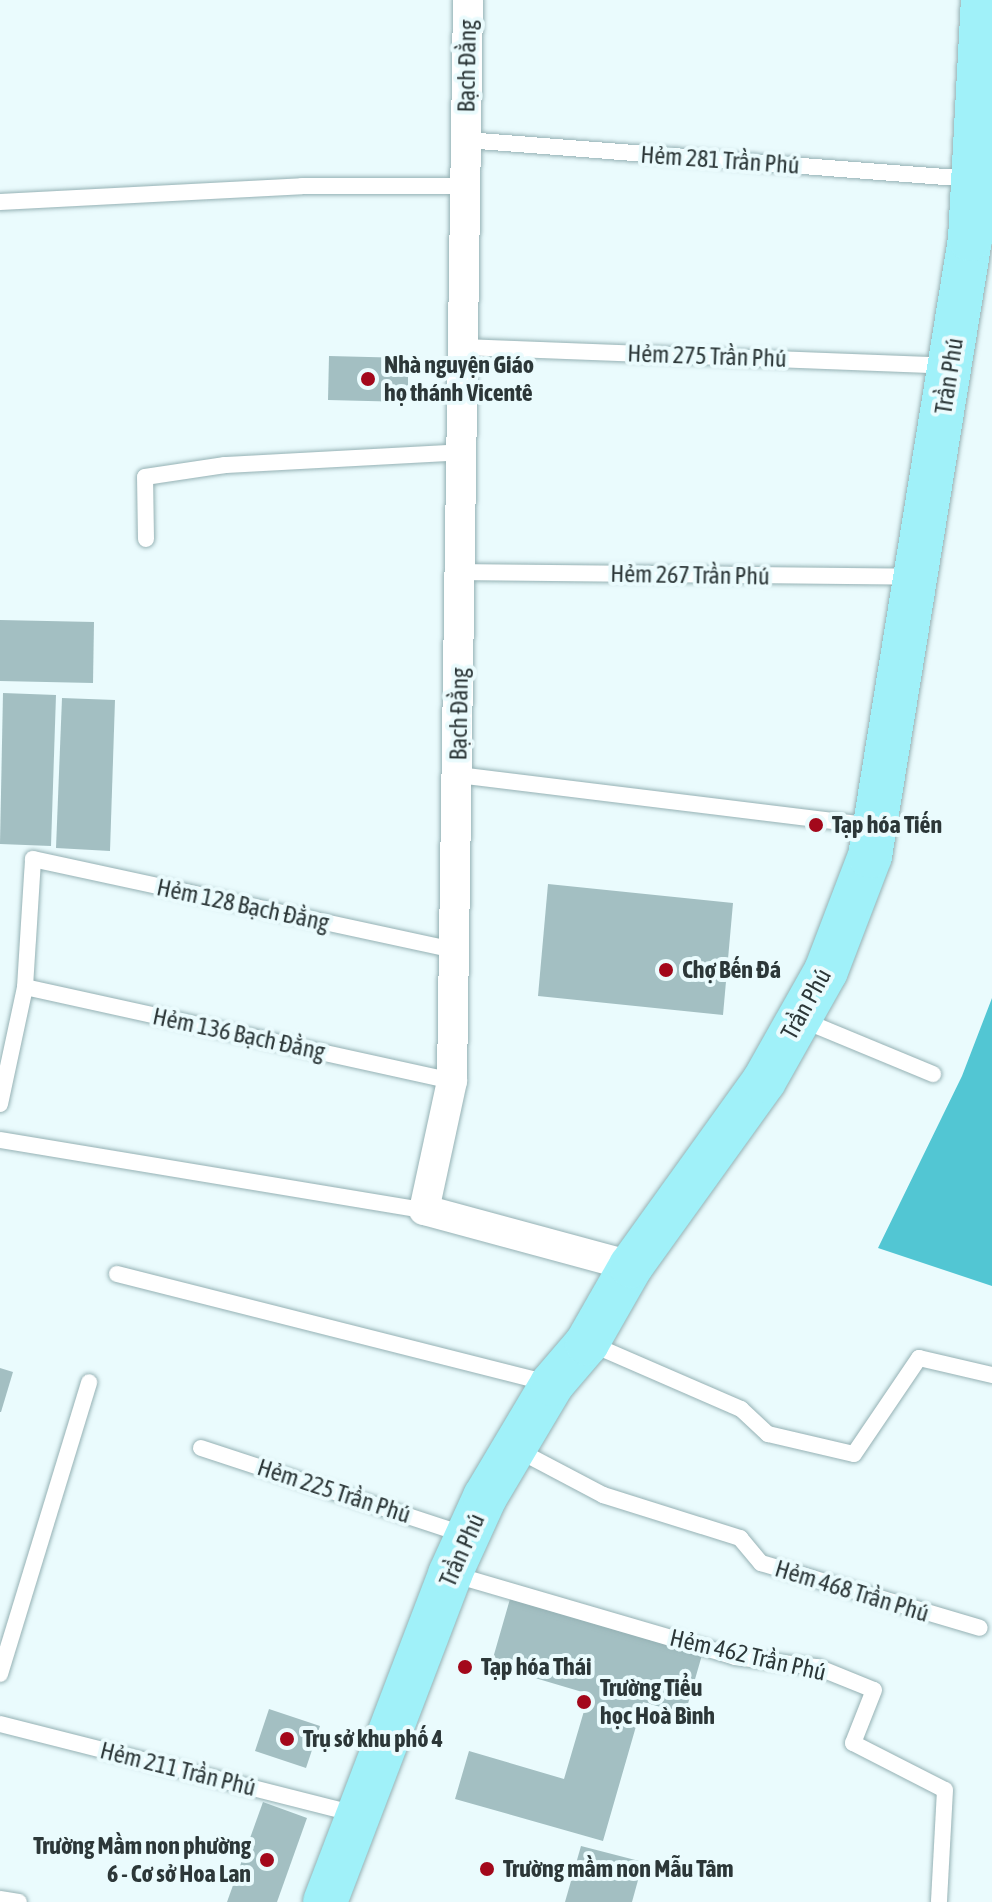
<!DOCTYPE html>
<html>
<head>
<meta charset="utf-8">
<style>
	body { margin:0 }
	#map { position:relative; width:992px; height:1902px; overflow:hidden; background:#eafbfd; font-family:"Asap Condensed",sans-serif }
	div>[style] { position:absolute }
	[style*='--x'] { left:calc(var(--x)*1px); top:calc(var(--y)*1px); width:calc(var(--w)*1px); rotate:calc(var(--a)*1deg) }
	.forest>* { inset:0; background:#52c6d3 }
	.building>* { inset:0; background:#a3bfc2 }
	.roads { filter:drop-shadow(0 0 2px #95b1b4) drop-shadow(0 0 2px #95b1b4) }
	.service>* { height:16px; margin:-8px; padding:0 8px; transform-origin:8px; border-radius:8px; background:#fff }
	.minor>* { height:30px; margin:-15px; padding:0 15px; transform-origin:15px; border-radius:15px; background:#fff }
	.primary>* { height:44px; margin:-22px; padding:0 22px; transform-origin:22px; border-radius:22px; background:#a0f1f9 }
	.dots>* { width:22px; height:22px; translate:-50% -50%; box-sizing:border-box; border:4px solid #eafbfd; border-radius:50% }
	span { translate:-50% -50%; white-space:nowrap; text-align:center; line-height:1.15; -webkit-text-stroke:8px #eafbfd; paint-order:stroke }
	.street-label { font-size:24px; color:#2c3738 }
	.poi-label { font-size:24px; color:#2c3738; font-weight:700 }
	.left { translate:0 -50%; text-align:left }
	.right { translate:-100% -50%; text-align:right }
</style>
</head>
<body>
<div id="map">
	<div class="forest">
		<i style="clip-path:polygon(992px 998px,992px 1286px,878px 1248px,962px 1076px)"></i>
	</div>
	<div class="building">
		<i style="clip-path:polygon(329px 356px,408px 358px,408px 402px,328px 400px)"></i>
		<i style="clip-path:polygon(0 620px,94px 622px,93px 683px,0 681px)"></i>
		<i style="clip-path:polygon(3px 693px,56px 695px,51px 846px,0 844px)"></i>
		<i style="clip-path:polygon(62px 698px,115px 700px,110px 851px,56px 848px)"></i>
		<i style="clip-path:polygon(548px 884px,733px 903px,723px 1015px,538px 996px)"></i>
		<i style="clip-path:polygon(0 1368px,13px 1372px,1px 1412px,0 1412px)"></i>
		<i style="clip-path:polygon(510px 1599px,702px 1655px,685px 1714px,643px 1702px,603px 1841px,455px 1799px,469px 1751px,564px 1779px,589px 1694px,491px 1665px)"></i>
		<i style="clip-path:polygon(269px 1709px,320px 1726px,306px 1768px,255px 1751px)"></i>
		<i style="clip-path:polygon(263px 1802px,307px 1818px,277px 1902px,227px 1902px)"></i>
		<i style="clip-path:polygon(581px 1846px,643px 1862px,632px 1902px,565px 1902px)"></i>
	</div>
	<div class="roads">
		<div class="service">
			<i style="--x:466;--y:140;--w:507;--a:4.42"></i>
			<i style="--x:0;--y:202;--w:302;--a:-3"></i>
			<i style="--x:302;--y:186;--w:164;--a:0"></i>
			<i style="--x:464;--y:347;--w:484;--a:2.2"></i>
			<i style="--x:146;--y:539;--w:62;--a:-90.9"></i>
			<i style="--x:145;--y:477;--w:81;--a:-8.5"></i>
			<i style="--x:225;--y:465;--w:238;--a:-3.1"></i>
			<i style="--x:461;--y:572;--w:451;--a:0.6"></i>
			<i style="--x:458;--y:775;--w:419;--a:7"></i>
			<i style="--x:25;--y:987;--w:437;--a:12.4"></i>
			<i style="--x:800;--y:1019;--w:144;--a:22.5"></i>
			<i style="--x:0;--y:1104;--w:120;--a:-77.9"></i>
			<i style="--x:25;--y:987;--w:128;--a:-86.4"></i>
			<i style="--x:33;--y:859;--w:431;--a:12.2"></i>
			<i style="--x:0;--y:1140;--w:430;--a:9.4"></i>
			<i style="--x:117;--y:1274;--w:448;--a:14.2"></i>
			<i style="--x:589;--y:1343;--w:166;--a:23.5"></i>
			<i style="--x:741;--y:1409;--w:37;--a:43"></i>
			<i style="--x:768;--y:1434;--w:88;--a:13.1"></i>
			<i style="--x:854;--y:1454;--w:116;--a:-55.9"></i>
			<i style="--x:919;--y:1358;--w:75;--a:13.1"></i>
			<i style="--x:201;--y:1448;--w:279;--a:18.2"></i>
			<i style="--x:514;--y:1448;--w:101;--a:27.8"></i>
			<i style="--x:603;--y:1495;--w:144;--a:17.4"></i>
			<i style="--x:740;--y:1538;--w:33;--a:50"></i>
			<i style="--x:761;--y:1563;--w:228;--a:16.5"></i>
			<i style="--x:452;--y:1574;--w:295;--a:16.3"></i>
			<i style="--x:735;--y:1657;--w:83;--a:7"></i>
			<i style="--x:817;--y:1667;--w:61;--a:22"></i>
			<i style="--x:874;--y:1690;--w:57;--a:111.6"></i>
			<i style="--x:853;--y:1743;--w:103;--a:27.1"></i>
			<i style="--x:945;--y:1790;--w:112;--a:93.1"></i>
			<i style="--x:0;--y:1674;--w:305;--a:-73"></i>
			<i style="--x:0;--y:1724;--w:367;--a:14.2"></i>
			<i style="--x:0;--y:1899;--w:19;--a:9"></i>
		</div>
		<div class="minor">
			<i style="--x:468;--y:0;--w:1081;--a:90.85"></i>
			<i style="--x:452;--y:1081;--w:132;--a:102.2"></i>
			<i style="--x:424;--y:1210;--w:214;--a:15.1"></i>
		</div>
		<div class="primary">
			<i style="--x:325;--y:1902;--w:351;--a:-69.1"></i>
			<i style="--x:450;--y:1574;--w:85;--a:-65.6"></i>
			<i style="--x:485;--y:1497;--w:131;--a:-59.3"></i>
			<i style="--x:552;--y:1384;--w:54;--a:-49.5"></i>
			<i style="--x:587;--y:1343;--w:89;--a:-60.3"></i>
			<i style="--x:631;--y:1266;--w:228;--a:-54.3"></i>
			<i style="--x:764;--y:1081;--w:126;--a:-60.6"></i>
			<i style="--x:826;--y:971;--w:123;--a:-69.1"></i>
			<i style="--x:870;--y:856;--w:625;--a:-80.79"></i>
			<i style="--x:970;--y:239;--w:239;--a:-86.9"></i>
		</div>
	</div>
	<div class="dots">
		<i style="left:368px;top:379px;background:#a3081b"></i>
		<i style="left:816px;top:825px;background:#a3081b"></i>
		<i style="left:666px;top:970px;background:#a3081b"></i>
		<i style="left:465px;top:1667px;background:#a3081b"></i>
		<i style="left:584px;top:1702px;background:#a3081b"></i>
		<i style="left:287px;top:1739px;background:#a3081b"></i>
		<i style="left:267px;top:1860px;background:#a3081b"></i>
		<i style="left:487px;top:1869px;background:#a3081b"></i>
	</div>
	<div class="street-label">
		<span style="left:467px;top:66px;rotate:-89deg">Bạch Đằng</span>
		<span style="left:720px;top:160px;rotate:4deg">Hẻm 281 Trần Phú</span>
		<span style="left:707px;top:356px;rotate:2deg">Hẻm 275 Trần Phú</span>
		<span style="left:949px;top:376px;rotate:-81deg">Trần Phú</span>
		<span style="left:690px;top:575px;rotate:1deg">Hẻm 267 Trần Phú</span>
		<span style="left:459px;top:714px;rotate:-89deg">Bạch Đằng</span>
		<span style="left:243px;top:905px;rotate:12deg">Hẻm 128 Bạch Đằng</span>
		<span style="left:806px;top:1004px;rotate:-61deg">Trần Phú</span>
		<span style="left:239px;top:1034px;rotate:12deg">Hẻm 136 Bạch Đằng</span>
		<span style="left:334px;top:1491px;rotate:18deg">Hẻm 225 Trần Phú</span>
		<span style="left:462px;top:1550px;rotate:-66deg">Trần Phú</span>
		<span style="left:852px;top:1591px;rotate:17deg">Hẻm 468 Trần Phú</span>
		<span style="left:748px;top:1655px;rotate:13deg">Hẻm 462 Trần Phú</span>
		<span style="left:178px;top:1769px;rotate:14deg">Hẻm 211 Trần Phú</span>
	</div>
	<div class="poi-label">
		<span class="left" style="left:384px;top:379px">Nhà nguyện Giáo<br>họ thánh Vicentê</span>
		<span class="left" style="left:832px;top:825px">Tạp hóa Tiến</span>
		<span class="left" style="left:682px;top:970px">Chợ Bến Đá</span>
		<span class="left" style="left:481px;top:1667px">Tạp hóa Thái</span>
		<span class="left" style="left:600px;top:1702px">Trường Tiểu<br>học Hoà Bình</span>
		<span class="left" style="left:303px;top:1739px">Trụ sở khu phố 4</span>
		<span class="right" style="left:251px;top:1860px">Trường Mầm non phường<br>6 - Cơ sở Hoa Lan</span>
		<span class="left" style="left:503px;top:1869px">Trường mầm non Mẫu Tâm</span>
	</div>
</div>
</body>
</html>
